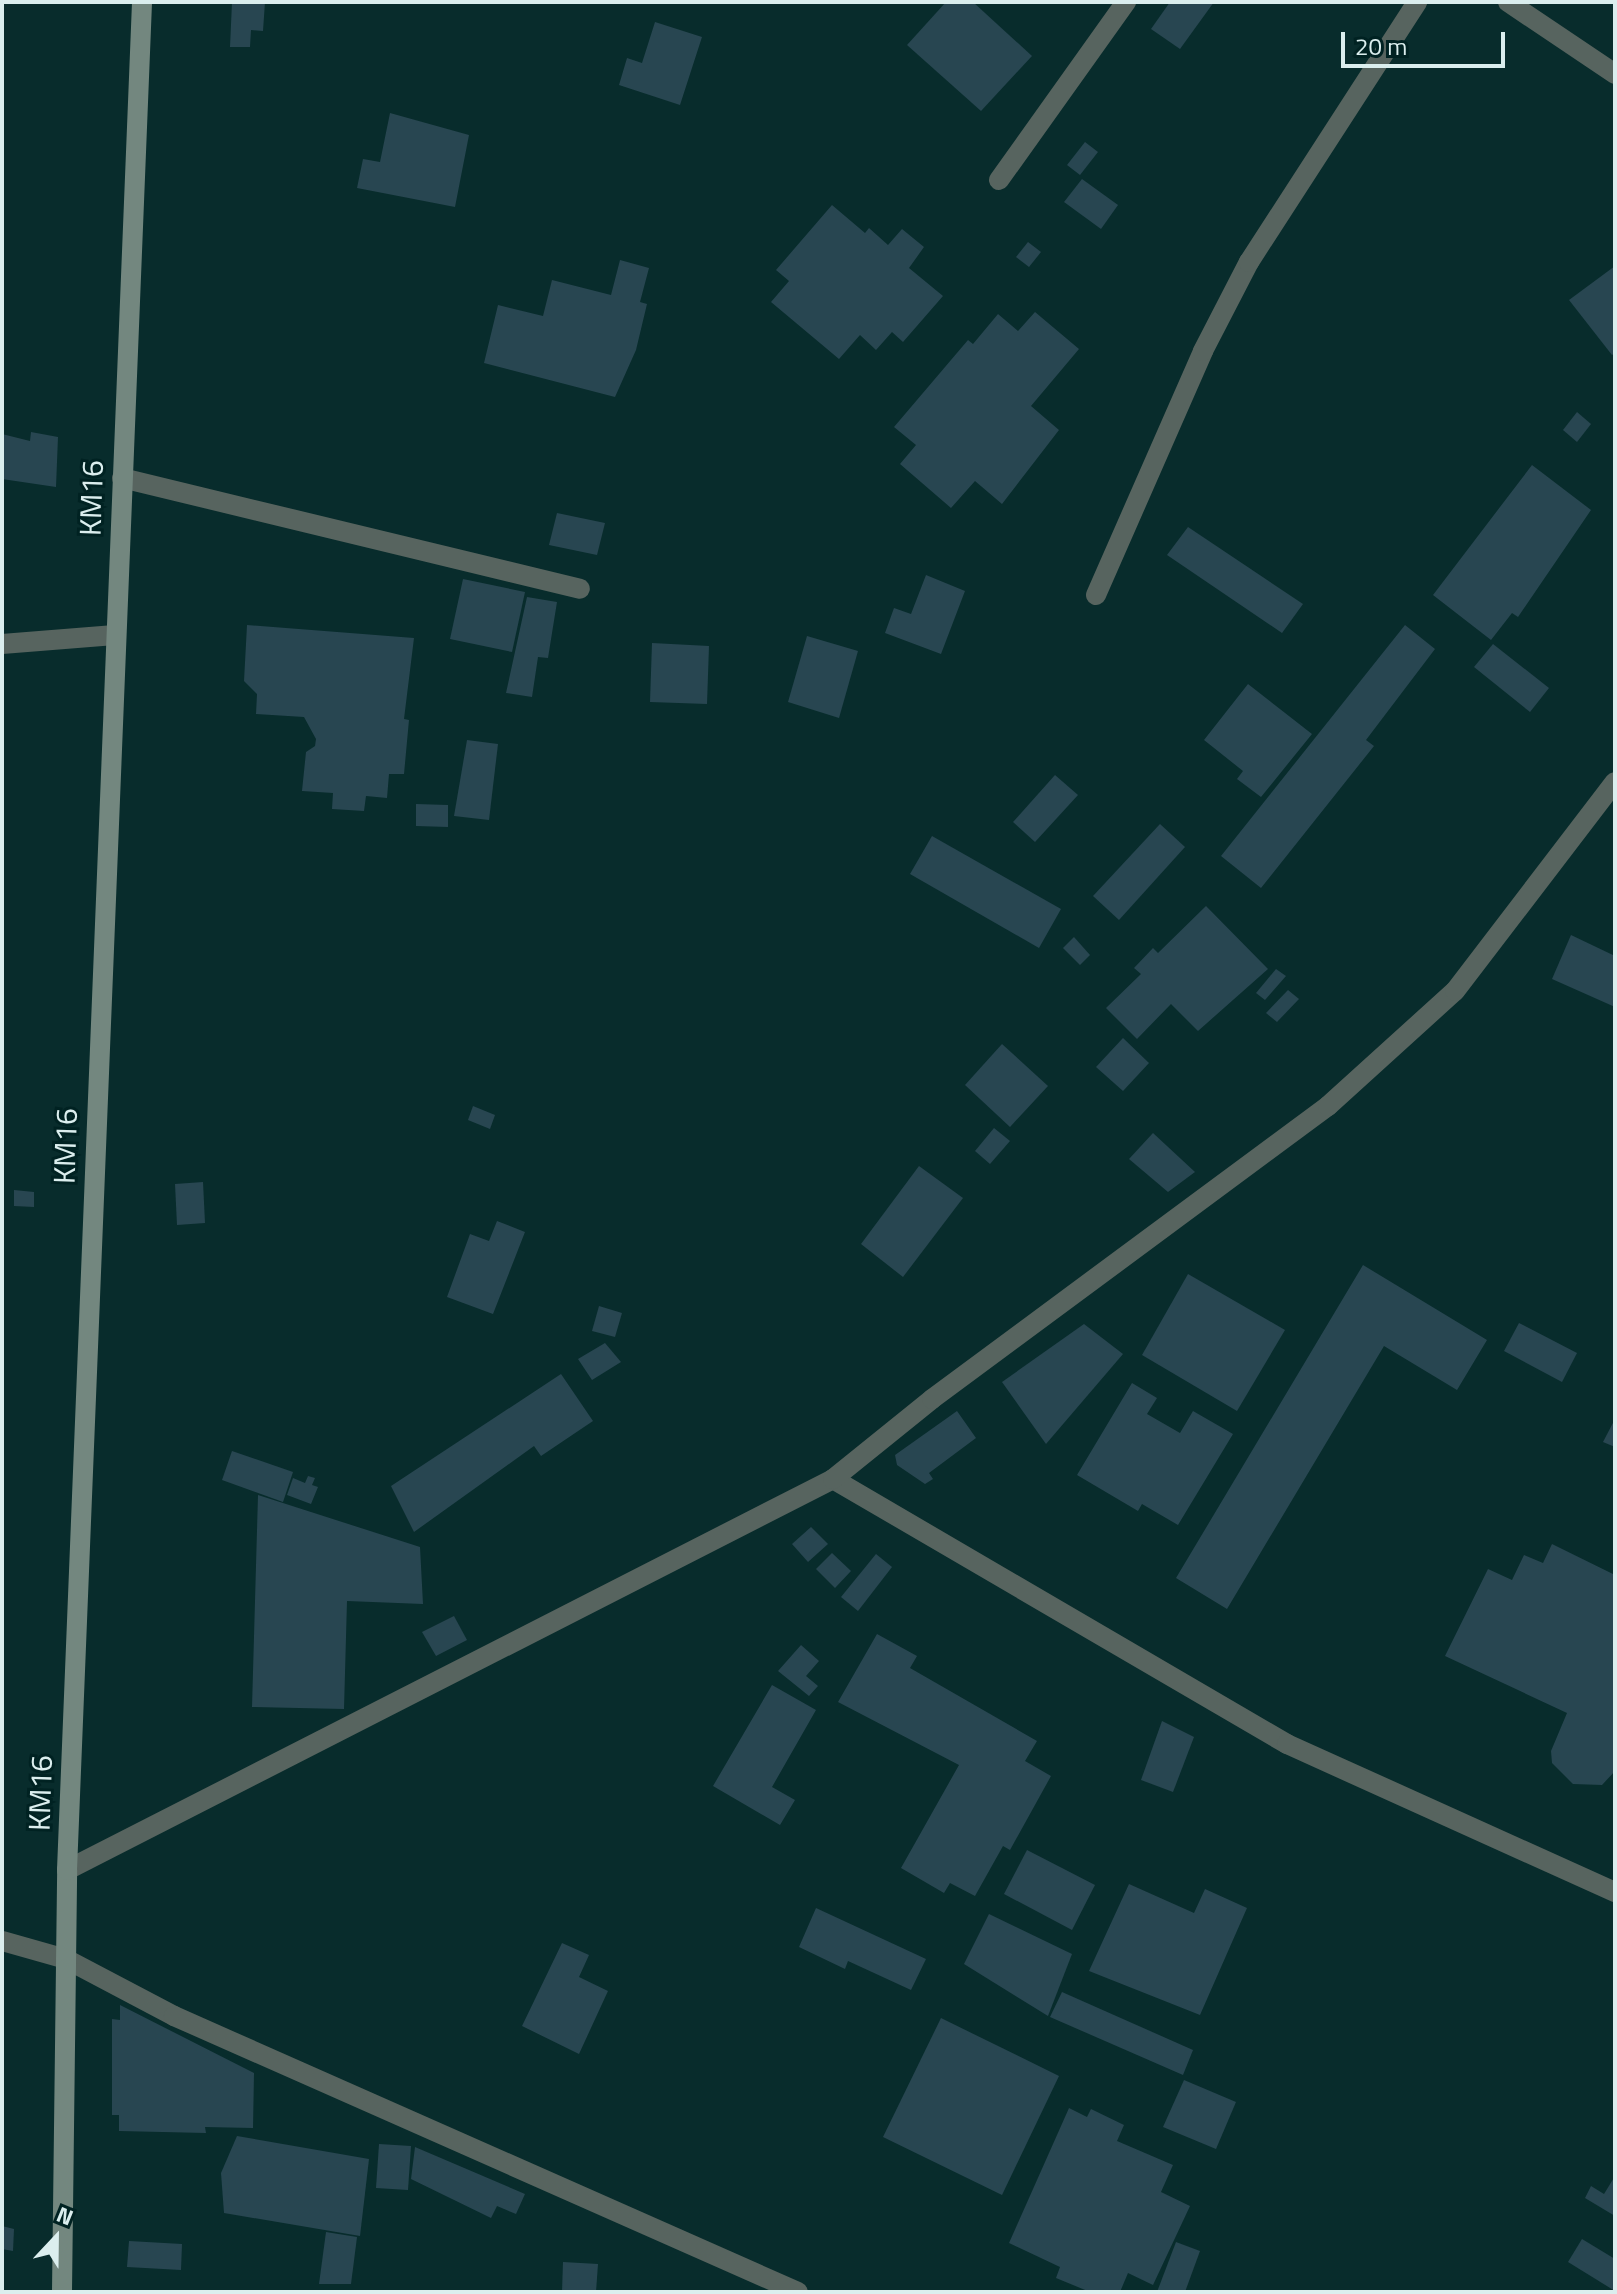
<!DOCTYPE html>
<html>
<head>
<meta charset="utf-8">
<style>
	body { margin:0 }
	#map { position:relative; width:1617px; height:2294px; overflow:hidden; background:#082c2c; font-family:"Titillium Web",sans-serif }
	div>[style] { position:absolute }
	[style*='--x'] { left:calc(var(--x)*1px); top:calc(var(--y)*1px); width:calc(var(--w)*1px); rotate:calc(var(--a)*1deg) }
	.building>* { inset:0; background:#284651 }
	.street>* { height:20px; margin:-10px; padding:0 10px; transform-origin:10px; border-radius:10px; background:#57645f }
	.secondary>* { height:20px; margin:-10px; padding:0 10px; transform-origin:10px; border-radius:10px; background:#73877f }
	span { translate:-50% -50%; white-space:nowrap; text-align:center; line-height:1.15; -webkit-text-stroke:6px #022; paint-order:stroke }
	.street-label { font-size:30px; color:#dbeeee }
	.frame { position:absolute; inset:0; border:4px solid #dbeeee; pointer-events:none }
	.north { position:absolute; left:16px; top:2198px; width:80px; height:80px; -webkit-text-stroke:6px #022; paint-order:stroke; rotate:22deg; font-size:22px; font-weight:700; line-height:32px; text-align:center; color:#dbeeee }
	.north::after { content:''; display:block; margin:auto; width:28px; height:36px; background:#dbeeee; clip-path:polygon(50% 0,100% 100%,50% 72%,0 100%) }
	.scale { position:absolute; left:1341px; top:32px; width:164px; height:36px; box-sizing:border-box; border:4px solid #dbeeee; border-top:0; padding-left:10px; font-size:24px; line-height:28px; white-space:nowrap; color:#dbeeee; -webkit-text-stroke:6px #022; paint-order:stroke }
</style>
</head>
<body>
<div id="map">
	<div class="building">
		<i style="clip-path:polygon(232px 2px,265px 2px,263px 31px,251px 30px,250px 47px,230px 47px)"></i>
		<i style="clip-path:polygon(946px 2px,973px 2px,1032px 56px,981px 111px,907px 45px)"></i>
		<i style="clip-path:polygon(1170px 2px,1214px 2px,1180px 49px,1151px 29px)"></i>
		<i style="clip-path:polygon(655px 22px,702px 37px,680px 105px,619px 85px,627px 58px,642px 63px)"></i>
		<i style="clip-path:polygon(390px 113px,469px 135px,455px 207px,357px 188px,363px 159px,380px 162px)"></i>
		<i style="clip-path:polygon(1085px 142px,1098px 152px,1080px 175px,1067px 165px)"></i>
		<i style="clip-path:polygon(1082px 179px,1118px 205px,1101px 229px,1064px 202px)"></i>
		<i style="clip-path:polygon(832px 205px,865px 233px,869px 228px,888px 245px,902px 229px,924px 247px,909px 268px,943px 296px,903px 342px,892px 332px,876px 350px,860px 335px,839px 359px,771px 302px,789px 281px,776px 270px)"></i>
		<i style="clip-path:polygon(1028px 242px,1041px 252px,1029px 267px,1016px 257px)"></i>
		<i style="clip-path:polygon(620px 260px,649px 268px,640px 302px,647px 304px,636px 350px,615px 397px,484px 363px,498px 305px,543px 316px,552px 280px,611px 295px)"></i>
		<i style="clip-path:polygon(1615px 266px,1615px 353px,1612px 355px,1569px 300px)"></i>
		<i style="clip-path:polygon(1035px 312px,1079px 349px,1031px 406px,1059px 430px,1002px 504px,975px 481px,951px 508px,900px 464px,916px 445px,894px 427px,968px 340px,973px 344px,998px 314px,1018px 331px)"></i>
		<i style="clip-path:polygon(1577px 412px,1591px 424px,1577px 442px,1563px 430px)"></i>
		<i style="clip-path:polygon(31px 432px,58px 437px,56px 487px,2px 479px,2px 434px,30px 441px)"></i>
		<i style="clip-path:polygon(1532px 465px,1591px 510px,1518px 617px,1512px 613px,1491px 640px,1433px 595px)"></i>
		<i style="clip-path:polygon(557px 513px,605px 523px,597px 555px,549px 545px)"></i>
		<i style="clip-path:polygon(1188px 527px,1303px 604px,1282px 633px,1167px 555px)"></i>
		<i style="clip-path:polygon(926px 575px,965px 591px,941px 654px,885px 633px,894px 608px,911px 614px)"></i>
		<i style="clip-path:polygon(463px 579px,525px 592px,512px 652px,450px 639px)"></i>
		<i style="clip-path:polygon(527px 597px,557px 602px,548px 658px,538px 657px,532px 697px,506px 693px)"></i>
		<i style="clip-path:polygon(247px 625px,414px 638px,404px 719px,409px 720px,404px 774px,389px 774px,387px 798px,366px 796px,364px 811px,332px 809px,333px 793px,302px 791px,306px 752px,315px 746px,316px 739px,304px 717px,256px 714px,257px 694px,244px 681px)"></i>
		<i style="clip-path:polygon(1405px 625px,1435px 649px,1366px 740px,1374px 746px,1261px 888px,1221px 856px)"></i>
		<i style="clip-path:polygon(807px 636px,858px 651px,839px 718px,788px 702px)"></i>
		<i style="clip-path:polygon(652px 643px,709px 646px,707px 704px,650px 702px)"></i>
		<i style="clip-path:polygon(1493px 644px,1549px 688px,1530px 712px,1474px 667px)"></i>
		<i style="clip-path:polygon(1248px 684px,1312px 734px,1261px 797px,1237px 779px,1243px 771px,1204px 740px)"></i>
		<i style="clip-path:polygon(467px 740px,498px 744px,489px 820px,454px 816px)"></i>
		<i style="clip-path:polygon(1055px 775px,1078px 795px,1035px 842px,1013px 822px)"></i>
		<i style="clip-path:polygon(416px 804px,448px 805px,448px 827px,416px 826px)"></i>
		<i style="clip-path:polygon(1160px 824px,1185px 847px,1119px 920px,1093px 896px)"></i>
		<i style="clip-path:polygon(932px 836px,1061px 909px,1039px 948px,910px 874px)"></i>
		<i style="clip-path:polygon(1206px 906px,1268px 969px,1198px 1031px,1171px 1004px,1137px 1039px,1106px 1008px,1141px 974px,1134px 968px,1153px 948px,1158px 953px)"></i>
		<i style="clip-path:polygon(1571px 935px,1615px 956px,1615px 1007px,1552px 979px)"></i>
		<i style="clip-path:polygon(1074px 937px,1090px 955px,1080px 965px,1063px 948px)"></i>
		<i style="clip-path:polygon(1276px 969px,1286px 976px,1265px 1000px,1256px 993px)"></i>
		<i style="clip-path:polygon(1288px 990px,1299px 999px,1277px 1022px,1266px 1013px)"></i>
		<i style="clip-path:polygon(1123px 1038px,1149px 1063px,1123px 1091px,1096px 1067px)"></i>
		<i style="clip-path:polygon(1002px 1044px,1048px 1086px,1010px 1127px,965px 1085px)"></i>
		<i style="clip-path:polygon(473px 1106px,495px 1115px,490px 1129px,468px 1120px)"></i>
		<i style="clip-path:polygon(994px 1128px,1010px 1141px,990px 1164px,975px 1151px)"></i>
		<i style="clip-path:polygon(1153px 1133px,1195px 1172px,1168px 1192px,1129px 1159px)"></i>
		<i style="clip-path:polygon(919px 1166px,963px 1198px,903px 1277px,861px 1244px)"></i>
		<i style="clip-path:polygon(203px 1182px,205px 1223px,177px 1225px,175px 1184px)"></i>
		<i style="clip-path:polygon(14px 1190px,34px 1192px,34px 1207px,14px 1206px)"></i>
		<i style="clip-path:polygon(497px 1221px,525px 1232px,493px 1314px,447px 1297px,470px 1234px,489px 1241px)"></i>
		<i style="clip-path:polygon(1363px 1265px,1487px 1340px,1457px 1390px,1384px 1346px,1227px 1609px,1176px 1578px)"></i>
		<i style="clip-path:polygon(1188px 1274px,1285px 1330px,1237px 1411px,1142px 1355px)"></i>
		<i style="clip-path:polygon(599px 1306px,622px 1313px,615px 1337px,592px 1331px)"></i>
		<i style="clip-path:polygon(1519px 1323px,1577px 1353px,1562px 1382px,1504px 1351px)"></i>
		<i style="clip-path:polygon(1084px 1324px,1123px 1354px,1046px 1444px,1002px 1382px)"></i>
		<i style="clip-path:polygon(605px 1343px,621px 1362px,592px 1380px,578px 1359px)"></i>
		<i style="clip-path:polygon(561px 1374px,593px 1421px,541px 1456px,534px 1446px,414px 1532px,391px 1486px)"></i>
		<i style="clip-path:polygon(1132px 1383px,1157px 1398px,1147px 1414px,1180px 1433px,1193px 1411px,1233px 1434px,1178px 1525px,1142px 1504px,1138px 1511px,1077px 1475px)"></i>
		<i style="clip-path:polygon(957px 1411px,976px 1438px,929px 1473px,933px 1479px,925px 1484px,897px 1465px,895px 1455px)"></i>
		<i style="clip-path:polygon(1615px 1419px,1615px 1447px,1603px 1442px)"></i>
		<i style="clip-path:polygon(232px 1451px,293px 1472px,283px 1502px,222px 1480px)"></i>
		<i style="clip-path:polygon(308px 1476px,315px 1478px,312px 1485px,318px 1487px,311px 1504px,287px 1495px,293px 1478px,305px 1483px)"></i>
		<i style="clip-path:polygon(258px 1495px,420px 1547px,423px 1604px,347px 1601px,344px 1709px,252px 1707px)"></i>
		<i style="clip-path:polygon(811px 1527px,828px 1544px,808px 1562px,792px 1544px)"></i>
		<i style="clip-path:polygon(1552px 1544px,1615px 1575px,1615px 1771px,1602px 1785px,1573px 1784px,1552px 1763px,1551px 1751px,1567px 1713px,1445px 1656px,1488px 1569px,1512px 1580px,1524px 1555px,1543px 1563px)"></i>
		<i style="clip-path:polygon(832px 1553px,851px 1571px,835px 1588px,816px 1569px)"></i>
		<i style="clip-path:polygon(876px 1554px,892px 1567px,858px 1611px,841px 1597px)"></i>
		<i style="clip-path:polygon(454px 1616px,467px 1640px,436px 1656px,422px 1632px)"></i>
		<i style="clip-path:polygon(877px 1634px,917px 1656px,910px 1668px,1037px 1741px,1025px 1761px,1051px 1776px,1010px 1850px,1003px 1846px,975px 1896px,950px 1883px,944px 1893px,901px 1868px,959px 1765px,838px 1702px)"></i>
		<i style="clip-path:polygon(801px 1645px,819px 1661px,806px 1676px,818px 1686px,809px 1696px,778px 1671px)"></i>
		<i style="clip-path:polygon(772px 1685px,816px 1710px,772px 1787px,795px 1800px,780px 1825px,713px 1786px)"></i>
		<i style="clip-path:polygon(1162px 1721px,1194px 1737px,1173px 1792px,1141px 1780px)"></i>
		<i style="clip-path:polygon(1027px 1850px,1095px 1885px,1072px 1930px,1004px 1894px)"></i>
		<i style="clip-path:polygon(1129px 1884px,1194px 1913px,1205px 1889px,1247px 1908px,1200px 2015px,1089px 1971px)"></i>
		<i style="clip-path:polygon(816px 1908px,926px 1959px,911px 1990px,848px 1961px,845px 1969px,799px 1947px)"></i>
		<i style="clip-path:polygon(989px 1914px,1072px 1954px,1048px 2016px,964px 1964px)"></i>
		<i style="clip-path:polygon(562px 1943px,589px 1955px,579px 1977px,608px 1991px,579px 2054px,522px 2026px)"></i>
		<i style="clip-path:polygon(1062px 1992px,1193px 2050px,1183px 2075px,1050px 2017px)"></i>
		<i style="clip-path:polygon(120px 2005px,254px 2073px,253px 2128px,205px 2127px,206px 2133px,119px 2131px,119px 2115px,112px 2115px,112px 2019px,120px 2020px)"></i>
		<i style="clip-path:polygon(941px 2018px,1059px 2076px,1002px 2195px,883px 2137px)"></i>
		<i style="clip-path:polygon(1184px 2080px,1236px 2102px,1216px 2149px,1163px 2127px)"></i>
		<i style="clip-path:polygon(1069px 2108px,1087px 2117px,1091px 2109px,1124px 2125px,1117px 2141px,1173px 2165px,1161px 2192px,1190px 2206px,1153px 2285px,1128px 2273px,1120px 2292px,1090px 2292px,1056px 2278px,1060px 2267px,1009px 2243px)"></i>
		<i style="clip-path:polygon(237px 2136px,369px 2159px,360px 2236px,224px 2213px,221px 2173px)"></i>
		<i style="clip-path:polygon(379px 2144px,411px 2146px,408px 2190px,376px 2188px)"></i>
		<i style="clip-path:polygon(415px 2147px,525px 2194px,516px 2214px,497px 2206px,491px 2218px,411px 2179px)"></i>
		<i style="clip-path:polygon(1615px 2176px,1615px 2216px,1585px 2198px,1591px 2186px,1604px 2194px)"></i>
		<i style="clip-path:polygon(2px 2226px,14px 2229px,13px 2251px,2px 2249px)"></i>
		<i style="clip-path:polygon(326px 2232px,357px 2237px,351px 2284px,319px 2284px)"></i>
		<i style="clip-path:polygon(1582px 2239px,1615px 2259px,1615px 2291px,1568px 2262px)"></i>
		<i style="clip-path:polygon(129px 2241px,182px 2244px,181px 2270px,127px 2267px)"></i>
		<i style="clip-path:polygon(1176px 2242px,1200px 2251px,1185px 2292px,1157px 2292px)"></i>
		<i style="clip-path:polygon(563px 2262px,598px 2264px,596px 2292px,562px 2292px)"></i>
	</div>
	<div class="street">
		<i style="--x:1508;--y:2;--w:129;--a:33.9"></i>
		<i style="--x:999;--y:180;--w:219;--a:-54.5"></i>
		<i style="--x:122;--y:478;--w:471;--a:13.6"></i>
		<i style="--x:1096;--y:595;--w:266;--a:-66.3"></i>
		<i style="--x:1203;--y:351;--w:100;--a:-62.7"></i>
		<i style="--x:1249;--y:262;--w:310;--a:-57.1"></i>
		<i style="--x:2;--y:644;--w:113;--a:-4.6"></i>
		<i style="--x:833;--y:1479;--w:526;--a:30.27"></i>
		<i style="--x:1287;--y:1744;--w:360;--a:24.3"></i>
		<i style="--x:67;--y:1870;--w:860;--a:-27.04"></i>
		<i style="--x:833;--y:1479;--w:127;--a:-38.9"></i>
		<i style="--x:932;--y:1399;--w:493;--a:-36.5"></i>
		<i style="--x:1328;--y:1106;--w:171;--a:-42.2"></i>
		<i style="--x:1455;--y:991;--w:263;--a:-52.6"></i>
		<i style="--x:2;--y:1941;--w:66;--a:15.7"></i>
		<i style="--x:66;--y:1959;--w:122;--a:27.8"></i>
		<i style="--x:174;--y:2016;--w:682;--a:23.86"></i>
	</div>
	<div class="secondary">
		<i style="--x:62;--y:2292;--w:422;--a:-89.3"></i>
		<i style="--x:67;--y:1870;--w:1870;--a:-87.7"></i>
	</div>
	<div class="street-label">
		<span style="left:91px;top:498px;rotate:-88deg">KM16</span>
		<span style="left:65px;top:1146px;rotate:-88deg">KM16</span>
		<span style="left:40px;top:1793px;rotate:-88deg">KM16</span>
	</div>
	<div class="frame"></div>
	<div class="north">N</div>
	<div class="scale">20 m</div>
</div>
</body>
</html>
